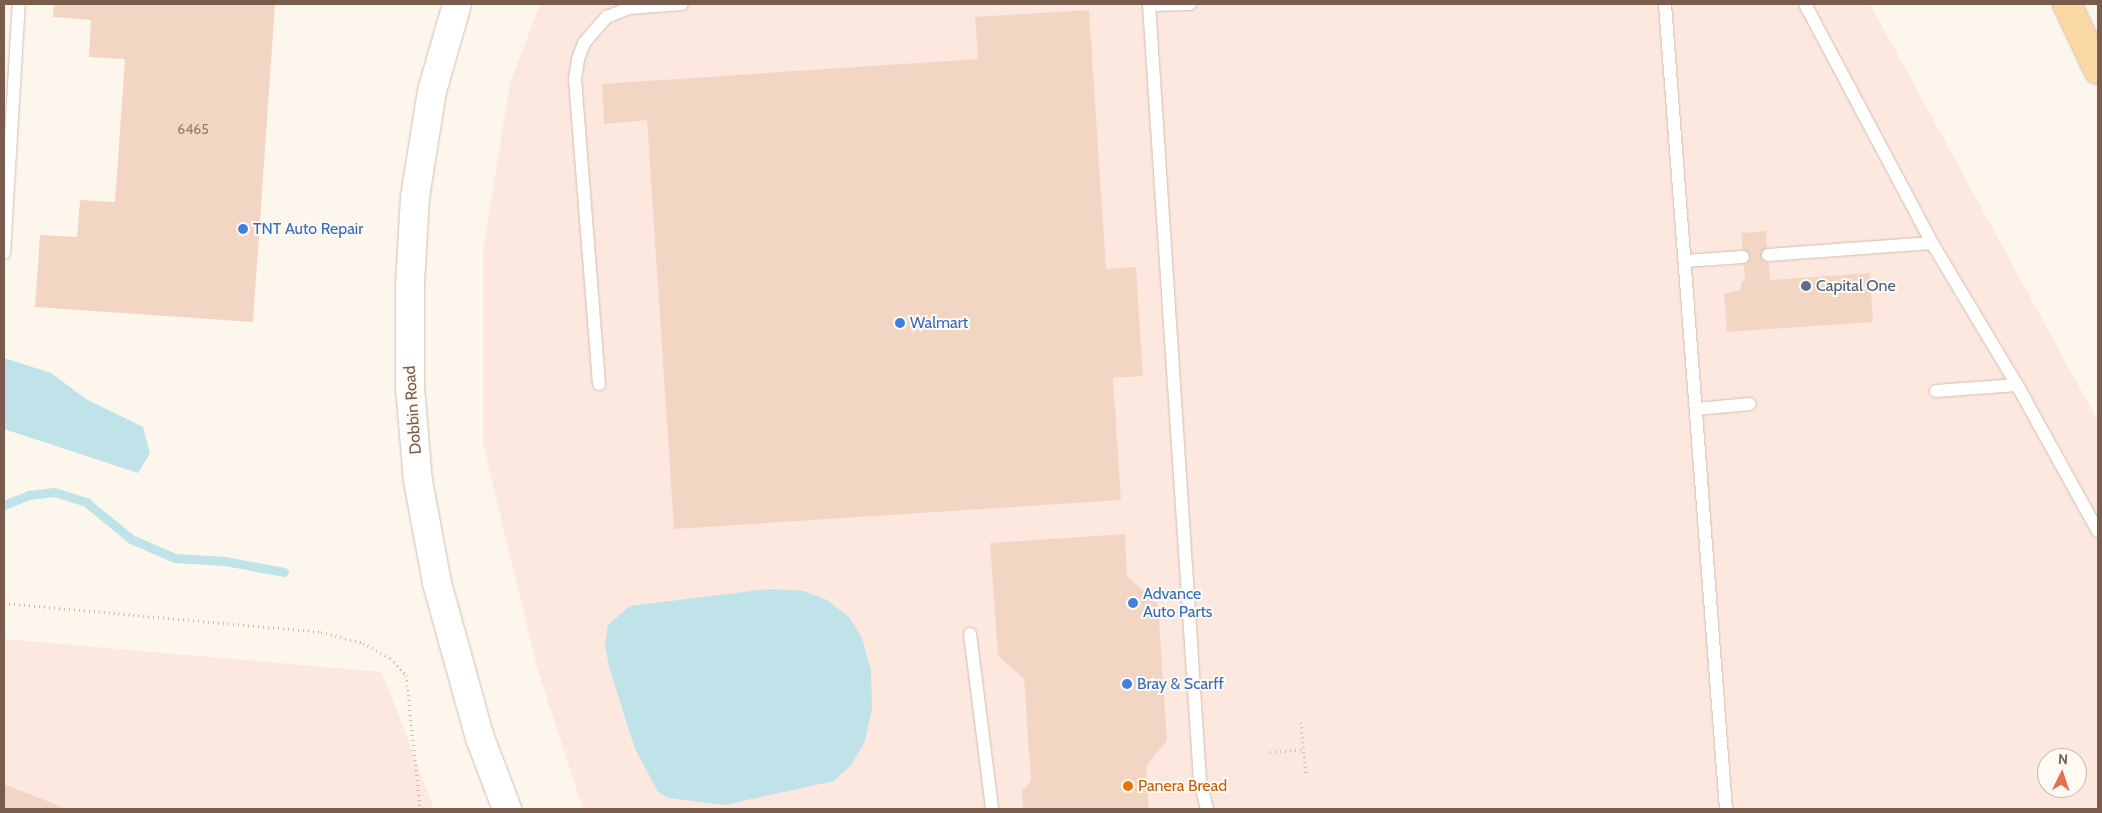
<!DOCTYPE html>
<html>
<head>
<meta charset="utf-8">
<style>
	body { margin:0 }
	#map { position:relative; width:2102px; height:813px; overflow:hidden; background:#fdf6ec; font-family:Cabin,sans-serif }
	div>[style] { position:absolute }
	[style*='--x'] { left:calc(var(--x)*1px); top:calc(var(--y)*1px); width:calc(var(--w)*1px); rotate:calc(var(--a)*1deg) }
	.commercial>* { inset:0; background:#fde8e0 }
	.water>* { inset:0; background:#bfe3e8 }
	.stream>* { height:9px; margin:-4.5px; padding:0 4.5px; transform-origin:4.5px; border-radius:4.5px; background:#bfe3e8 }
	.building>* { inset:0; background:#f3d5c3 }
	.path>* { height:3px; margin-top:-1.5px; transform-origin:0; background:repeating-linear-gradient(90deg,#d9b8a5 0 1px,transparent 0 5px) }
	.roads { filter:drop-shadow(0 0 1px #d1beb0) drop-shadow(0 0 1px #d1beb0) }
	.service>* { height:12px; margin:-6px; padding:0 6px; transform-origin:6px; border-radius:6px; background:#fff }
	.tertiary>* { height:28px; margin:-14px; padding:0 14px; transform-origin:14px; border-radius:14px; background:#fff }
	.primary>* { height:28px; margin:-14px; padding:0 14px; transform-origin:14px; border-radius:14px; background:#fbd9a5 }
	.dots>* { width:14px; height:14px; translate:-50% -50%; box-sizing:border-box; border:2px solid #fffaf3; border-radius:50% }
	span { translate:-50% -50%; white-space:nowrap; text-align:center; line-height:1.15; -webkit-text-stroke:4px #fffaf3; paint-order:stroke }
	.number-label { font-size:14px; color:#987a6a }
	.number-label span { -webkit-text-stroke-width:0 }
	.shop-label { font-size:16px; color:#366cbe }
	.left { translate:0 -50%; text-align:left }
	.service-label { font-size:16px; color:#4e5e75 }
	.street-label { font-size:16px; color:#7a5c4d }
	.food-label { font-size:16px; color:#c56008 }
	.frame { position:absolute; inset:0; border:5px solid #7a5c4d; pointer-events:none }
	.north { position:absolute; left:2037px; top:748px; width:50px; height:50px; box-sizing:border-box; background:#fffaf3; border:1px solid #cabbb1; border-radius:50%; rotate:4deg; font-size:14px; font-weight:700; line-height:20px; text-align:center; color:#7a5c4d }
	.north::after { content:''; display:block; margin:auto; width:18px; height:22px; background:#e76f51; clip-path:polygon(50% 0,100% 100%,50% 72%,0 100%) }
</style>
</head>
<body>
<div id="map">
	<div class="commercial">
		<i style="clip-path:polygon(evenodd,540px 4px,1870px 4px,2098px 421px,2098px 809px,583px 809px,537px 668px,483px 443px,483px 251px,510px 83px,540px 4px,2047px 758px,2077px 758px,2077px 788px,2047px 788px,2047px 758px)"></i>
		<i style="clip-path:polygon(4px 639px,382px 672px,434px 809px,4px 809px)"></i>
	</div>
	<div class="water">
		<i style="clip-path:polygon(4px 358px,51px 373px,86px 399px,143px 427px,150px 453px,138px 473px,4px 429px)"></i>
		<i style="clip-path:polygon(769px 589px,804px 591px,827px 600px,849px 617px,862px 638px,871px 671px,872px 709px,865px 741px,852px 764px,834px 781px,724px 805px,668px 798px,658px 792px,635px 749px,609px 667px,605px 645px,608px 625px,630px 606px)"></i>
	</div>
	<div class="stream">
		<i style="--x:4;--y:505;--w:27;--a:-22"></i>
		<i style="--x:29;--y:495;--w:25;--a:-7"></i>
		<i style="--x:54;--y:492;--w:34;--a:17"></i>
		<i style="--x:86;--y:502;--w:58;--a:39.4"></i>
		<i style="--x:131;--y:539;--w:48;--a:23.4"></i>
		<i style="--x:175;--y:558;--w:50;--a:3.4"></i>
		<i style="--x:225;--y:561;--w:60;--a:10.6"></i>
	</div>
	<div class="building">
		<i style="clip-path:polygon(54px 4px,275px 4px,253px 322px,35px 307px,40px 235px,77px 237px,80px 200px,115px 202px,125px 59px,89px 57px,91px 20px,53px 17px)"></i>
		<i style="clip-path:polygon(1089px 10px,1106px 269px,1136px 267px,1143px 376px,1113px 378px,1121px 500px,674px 529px,647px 120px,604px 124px,602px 84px,978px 59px,975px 17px)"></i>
		<i style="clip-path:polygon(1766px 231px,1770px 280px,1870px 273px,1873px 322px,1727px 332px,1724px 294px,1741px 290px,1741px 281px,1745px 281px,1741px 233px)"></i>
		<i style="clip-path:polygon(1125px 534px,1127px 576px,1158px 604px,1167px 741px,1146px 766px,1149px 809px,1023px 809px,1022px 791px,1031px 781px,1024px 679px,998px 656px,990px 543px)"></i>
		<i style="clip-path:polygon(4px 784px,62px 807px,61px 809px,4px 809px)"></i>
	</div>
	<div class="path">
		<i style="--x:4;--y:603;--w:318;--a:5.2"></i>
		<i style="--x:321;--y:632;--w:43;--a:14.7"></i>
		<i style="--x:363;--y:643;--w:31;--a:29"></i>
		<i style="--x:390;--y:658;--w:23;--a:47"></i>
		<i style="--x:406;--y:675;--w:135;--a:84"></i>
		<i style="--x:1301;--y:722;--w:53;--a:84.6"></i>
		<i style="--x:1270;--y:752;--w:33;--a:-5"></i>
	</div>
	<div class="roads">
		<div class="service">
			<i style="--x:1149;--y:4;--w:779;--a:86.24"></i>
			<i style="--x:1200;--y:781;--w:29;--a:76"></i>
			<i style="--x:1665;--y:4;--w:807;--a:85.67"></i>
			<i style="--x:1805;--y:4;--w:271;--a:62"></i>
			<i style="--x:1932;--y:243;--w:165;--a:59.1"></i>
			<i style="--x:2017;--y:385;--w:167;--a:61"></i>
			<i style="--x:1150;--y:5;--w:40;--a:-1.4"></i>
			<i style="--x:4;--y:253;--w:249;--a:-86.6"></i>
			<i style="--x:1768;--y:255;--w:164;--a:-4.2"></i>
			<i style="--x:1685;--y:261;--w:58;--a:-3.9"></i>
			<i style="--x:599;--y:384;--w:306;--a:-94.5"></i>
			<i style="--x:575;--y:79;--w:20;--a:-81"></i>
			<i style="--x:578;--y:59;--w:17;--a:-69"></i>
			<i style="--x:584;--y:43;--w:35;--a:-49"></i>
			<i style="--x:607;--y:17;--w:24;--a:-22"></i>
			<i style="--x:629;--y:8;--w:53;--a:-4.3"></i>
			<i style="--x:1936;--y:391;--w:81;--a:-4.2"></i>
			<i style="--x:1696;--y:409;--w:54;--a:-5.3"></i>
			<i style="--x:970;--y:634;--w:176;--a:82.8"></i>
		</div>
		<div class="tertiary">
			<i style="--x:457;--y:4;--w:91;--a:106"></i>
			<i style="--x:432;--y:91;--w:107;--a:99.1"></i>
			<i style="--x:415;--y:197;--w:87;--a:93.3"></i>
			<i style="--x:410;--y:284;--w:104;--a:90"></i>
			<i style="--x:410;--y:388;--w:93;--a:85.1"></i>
			<i style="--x:418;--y:481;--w:104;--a:79.4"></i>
			<i style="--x:437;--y:583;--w:161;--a:74.5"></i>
			<i style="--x:480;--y:738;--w:76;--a:69.2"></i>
		</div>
		<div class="primary">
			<i style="--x:2067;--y:4;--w:73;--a:64.8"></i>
		</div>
	</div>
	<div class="dots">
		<i style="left:243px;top:229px;background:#3f7fe0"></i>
		<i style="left:1806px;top:286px;background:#5c6f8a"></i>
		<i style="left:900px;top:323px;background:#3f7fe0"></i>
		<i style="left:1133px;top:603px;background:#3f7fe0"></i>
		<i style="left:1127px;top:684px;background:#3f7fe0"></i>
		<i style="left:1128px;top:786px;background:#e8710a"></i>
	</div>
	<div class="number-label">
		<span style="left:193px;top:129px">6465</span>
	</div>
	<div class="shop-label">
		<span class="left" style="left:253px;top:229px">TNT Auto Repair</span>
		<span class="left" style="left:910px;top:323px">Walmart</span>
		<span class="left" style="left:1143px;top:603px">Advance<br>Auto Parts</span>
		<span class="left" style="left:1137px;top:684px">Bray &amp; Scarff</span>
	</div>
	<div class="service-label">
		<span class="left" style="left:1816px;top:286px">Capital One</span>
	</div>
	<div class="street-label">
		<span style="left:413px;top:410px;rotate:-94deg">Dobbin Road</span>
	</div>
	<div class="food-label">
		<span class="left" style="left:1138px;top:786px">Panera Bread</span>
	</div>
	<div class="frame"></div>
	<div class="north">N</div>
</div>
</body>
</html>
